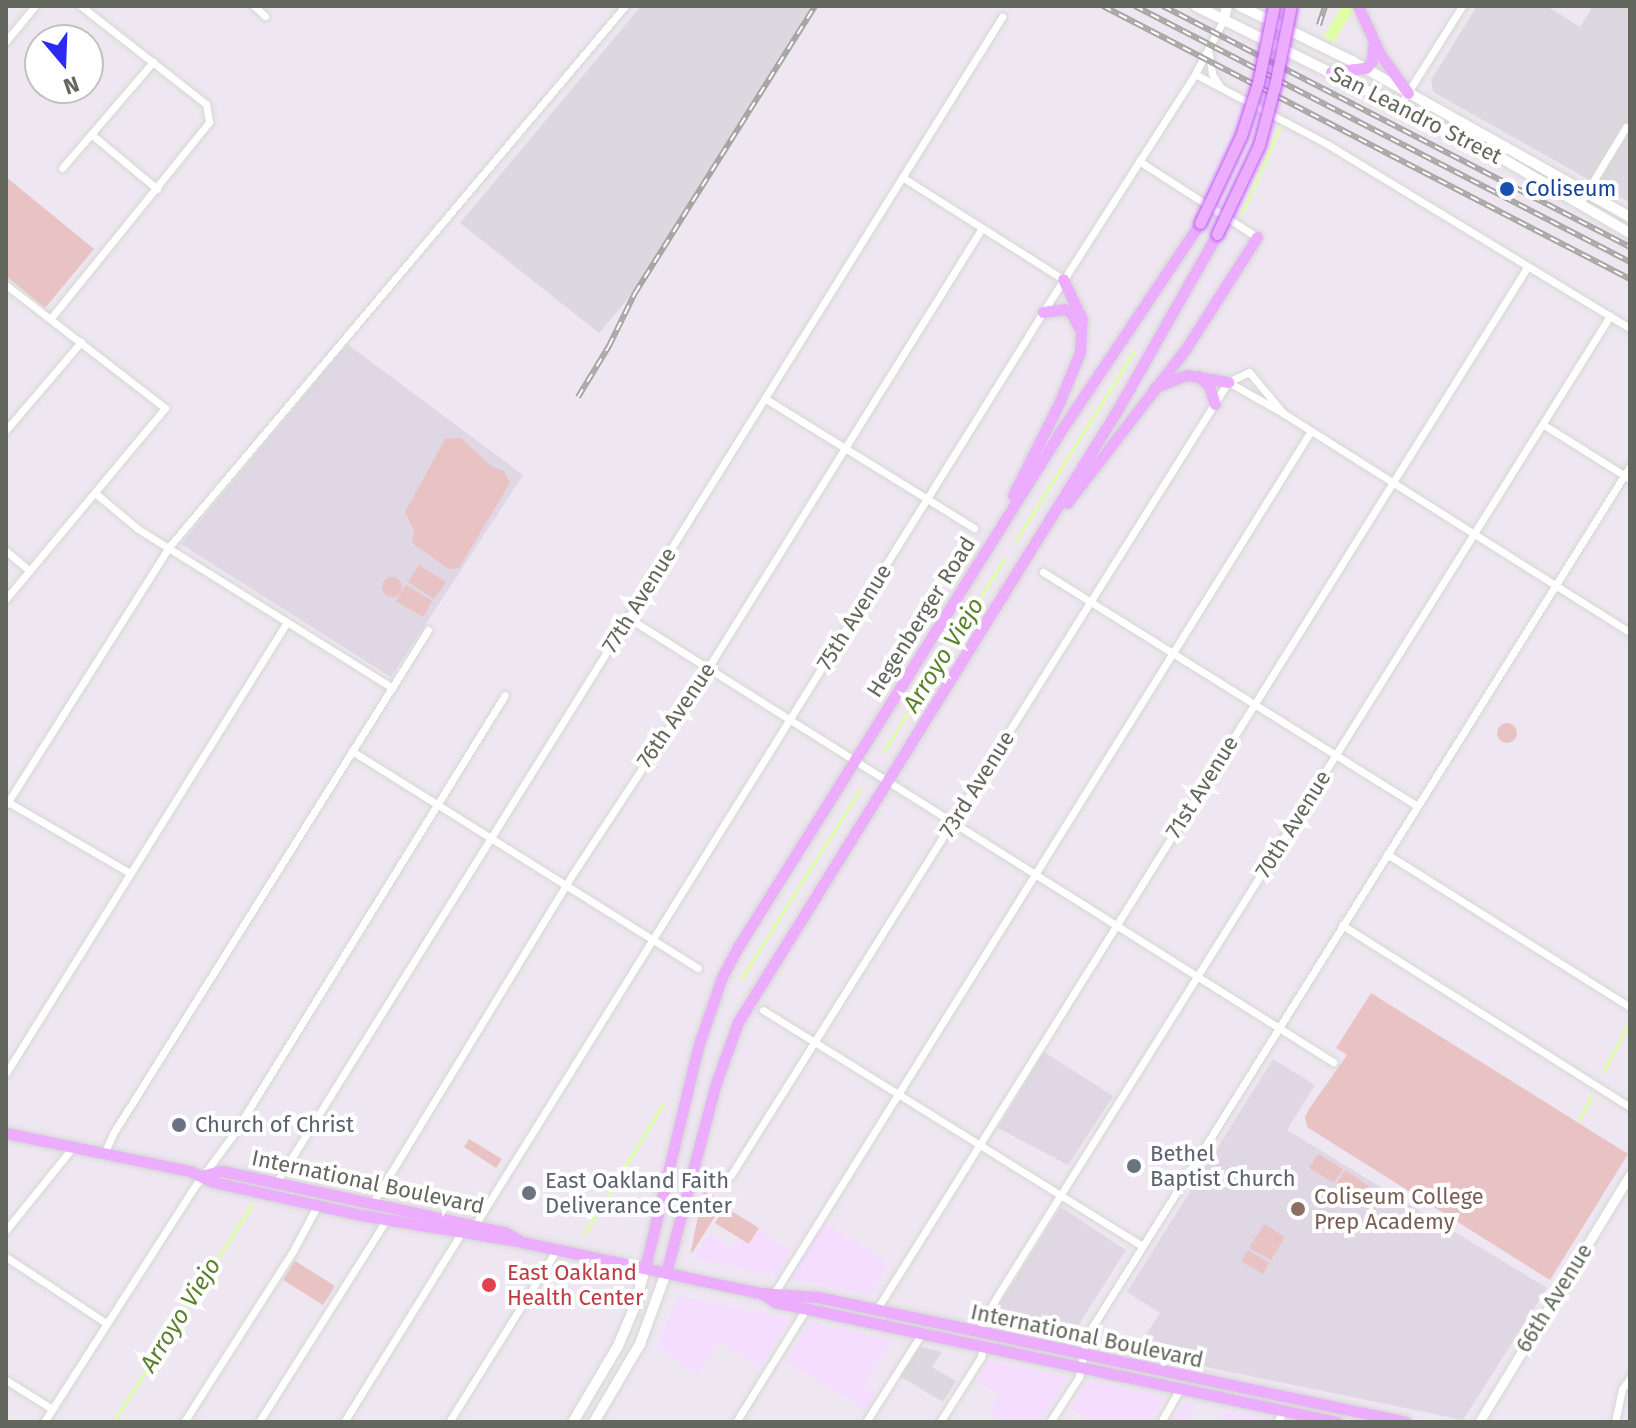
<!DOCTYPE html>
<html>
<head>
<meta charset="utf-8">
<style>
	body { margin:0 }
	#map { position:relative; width:1636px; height:1428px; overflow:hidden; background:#eee6f1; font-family:"Fira Sans",sans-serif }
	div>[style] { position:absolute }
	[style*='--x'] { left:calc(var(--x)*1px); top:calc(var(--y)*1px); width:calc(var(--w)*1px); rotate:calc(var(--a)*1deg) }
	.commercial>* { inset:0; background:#f5ddff }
	.industrial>* { inset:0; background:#ddd8df }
	.education>* { inset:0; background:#dfd7e3 }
	.green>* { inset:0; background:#e9c2c4 }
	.round { border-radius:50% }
	.water>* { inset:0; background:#dfffa8 }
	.stream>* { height:3px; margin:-1.5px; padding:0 1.5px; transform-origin:1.5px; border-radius:1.5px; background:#dfffa8 }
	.roads { filter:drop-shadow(0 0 2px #d4d8d1) drop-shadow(0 0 2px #d4d8d1) }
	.minor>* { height:7px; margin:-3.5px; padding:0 3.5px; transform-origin:3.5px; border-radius:3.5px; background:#fff }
	.tertiary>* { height:9px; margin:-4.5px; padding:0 4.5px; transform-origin:4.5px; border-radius:4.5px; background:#fff }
	.secondary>* { height:10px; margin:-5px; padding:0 5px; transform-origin:5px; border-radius:5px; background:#fff }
	.primary>* { height:11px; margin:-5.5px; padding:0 5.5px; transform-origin:5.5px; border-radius:5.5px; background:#ecadff }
	.rail>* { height:6px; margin-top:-3px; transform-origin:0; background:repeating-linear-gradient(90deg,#fff 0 9px,#a6a7a4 0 18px); box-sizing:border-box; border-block:2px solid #a6a7a4 }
	.bridges { filter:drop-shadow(0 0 2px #c156f9) drop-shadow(0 0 2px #c156f9) }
	.primary-bridge>* { height:11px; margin:-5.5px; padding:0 5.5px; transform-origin:5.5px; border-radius:5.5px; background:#ecadff }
	.dots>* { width:22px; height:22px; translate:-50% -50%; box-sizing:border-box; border:4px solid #fff; border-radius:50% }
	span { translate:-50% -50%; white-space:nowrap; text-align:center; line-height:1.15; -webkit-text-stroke:8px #fff; paint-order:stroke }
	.street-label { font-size:22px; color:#63675d }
	.transit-label { font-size:22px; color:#164399 }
	.left { translate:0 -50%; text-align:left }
	.worship-label { font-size:22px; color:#5b616d }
	.education-label { font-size:22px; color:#785e54 }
	.health-label { font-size:22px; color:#be3a42 }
	.water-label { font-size:24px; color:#5c812e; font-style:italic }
	.frame { position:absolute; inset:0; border:8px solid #63675d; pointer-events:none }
	.north { position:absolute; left:24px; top:24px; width:80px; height:80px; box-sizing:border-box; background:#fff; border:2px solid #c1c2be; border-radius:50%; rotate:161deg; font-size:22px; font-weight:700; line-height:32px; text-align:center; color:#63675d }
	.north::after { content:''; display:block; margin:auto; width:28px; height:36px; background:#2c2af3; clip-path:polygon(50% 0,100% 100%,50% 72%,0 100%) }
</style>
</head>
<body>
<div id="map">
	<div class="commercial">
		<i style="clip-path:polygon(824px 1222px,889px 1263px,871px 1295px,789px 1278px)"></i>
		<i style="clip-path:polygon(760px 1228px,769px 1234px,767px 1237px,792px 1250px,776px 1276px,694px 1258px,710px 1232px,730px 1248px,736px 1238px,749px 1245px)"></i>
		<i style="clip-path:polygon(678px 1297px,680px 1296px,790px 1319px,760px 1367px,719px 1342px,698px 1375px,656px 1347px)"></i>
		<i style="clip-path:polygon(810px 1322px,892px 1340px,864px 1386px,877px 1394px,867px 1410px,785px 1361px)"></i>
		<i style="clip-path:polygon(989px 1360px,1068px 1377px,1040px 1422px,997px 1422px,999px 1418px,988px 1411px,999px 1394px,976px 1381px)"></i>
		<i style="clip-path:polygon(1088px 1381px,1165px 1397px,1150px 1422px,1093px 1422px,1071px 1409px)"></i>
		<i style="clip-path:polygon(1185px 1402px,1196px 1404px,1185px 1422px,1172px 1422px)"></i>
		<i style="clip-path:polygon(1226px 1410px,1269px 1419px,1267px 1422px,1219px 1422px)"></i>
	</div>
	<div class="industrial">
		<i style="clip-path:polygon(641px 6px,811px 6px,637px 288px,599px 333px,460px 223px)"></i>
		<i style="clip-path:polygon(1477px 6px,1547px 6px,1580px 27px,1593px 6px,1630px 6px,1630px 203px,1433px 92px,1431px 80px)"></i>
		<i style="clip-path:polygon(919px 1346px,942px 1352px,932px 1367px,956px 1381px,943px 1402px,900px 1376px)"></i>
	</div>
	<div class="education">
		<i style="clip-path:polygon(347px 344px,523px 475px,391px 677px,181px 544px)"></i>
		<i style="clip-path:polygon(1044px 1052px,1113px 1096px,1068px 1165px,998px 1128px)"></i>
		<i style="clip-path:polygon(1273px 1059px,1315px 1085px,1287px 1130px,1547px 1288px,1463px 1420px,1135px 1352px,1160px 1313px,1127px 1292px)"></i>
		<i style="clip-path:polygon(1061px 1207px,1126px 1250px,1070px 1339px,989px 1321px)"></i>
	</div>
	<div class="green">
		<i style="clip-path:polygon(6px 177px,94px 249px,45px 308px,6px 276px)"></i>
		<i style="clip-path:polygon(461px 438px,492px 467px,504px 471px,510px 483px,459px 568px,449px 569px,412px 543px,414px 531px,405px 512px,445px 439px)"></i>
		<i style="clip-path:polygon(419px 565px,446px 582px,434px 599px,408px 582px)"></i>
		<i class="round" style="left:382px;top:577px;width:20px;height:20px"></i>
		<i style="clip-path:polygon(406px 585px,432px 601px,423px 617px,396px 601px)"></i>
		<i class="round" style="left:1497px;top:723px;width:20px;height:20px"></i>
		<i style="clip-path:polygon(1371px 993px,1628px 1154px,1550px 1280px,1307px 1127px,1305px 1117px,1309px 1109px,1347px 1055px,1336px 1048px)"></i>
		<i style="clip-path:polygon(469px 1139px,502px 1159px,496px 1168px,464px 1147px)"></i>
		<i style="clip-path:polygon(1318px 1154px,1343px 1169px,1334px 1183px,1309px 1168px)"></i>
		<i style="clip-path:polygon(1345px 1170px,1369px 1186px,1361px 1199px,1336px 1184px)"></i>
		<i style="clip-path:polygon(703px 1191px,724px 1202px,692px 1253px,691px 1251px)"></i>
		<i style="clip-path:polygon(725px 1207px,759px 1228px,749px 1244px,715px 1223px)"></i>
		<i style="clip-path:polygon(1264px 1224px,1285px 1237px,1278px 1248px,1268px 1243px,1278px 1249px,1271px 1260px,1249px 1248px)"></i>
		<i style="clip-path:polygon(1248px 1250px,1269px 1263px,1263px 1274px,1241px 1261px)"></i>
		<i style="clip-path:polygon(295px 1261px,335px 1286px,323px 1305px,283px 1280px)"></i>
	</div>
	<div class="water">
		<i style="clip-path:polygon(1342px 6px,1356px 6px,1334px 42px,1323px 37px)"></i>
	</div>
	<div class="stream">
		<i style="--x:1242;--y:213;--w:94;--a:-66.2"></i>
		<i style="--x:1016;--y:540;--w:223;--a:-58"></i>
		<i style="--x:884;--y:751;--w:226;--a:-57.9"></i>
		<i style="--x:741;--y:979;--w:224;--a:-57.9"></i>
		<i style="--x:1604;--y:1071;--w:56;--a:-62.5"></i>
		<i style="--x:1579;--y:1120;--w:27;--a:-63"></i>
		<i style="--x:584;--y:1234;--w:152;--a:-58.7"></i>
		<i style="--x:113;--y:1422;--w:258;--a:-57.4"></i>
	</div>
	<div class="roads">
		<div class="minor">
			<i style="--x:254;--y:6;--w:15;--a:42"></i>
			<i style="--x:6;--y:41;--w:45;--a:-50.4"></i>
			<i style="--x:1209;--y:54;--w:20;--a:81"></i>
			<i style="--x:1212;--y:74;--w:15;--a:58"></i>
			<i style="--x:1195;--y:74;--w:149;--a:27.9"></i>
			<i style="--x:1327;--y:144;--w:354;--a:31.3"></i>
			<i style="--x:1400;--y:105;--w:117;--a:-57.9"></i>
			<i style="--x:91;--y:134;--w:86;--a:39.8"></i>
			<i style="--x:1139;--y:161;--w:140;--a:32.8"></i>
			<i style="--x:62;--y:168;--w:140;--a:-49.4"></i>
			<i style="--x:902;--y:177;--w:191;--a:32.4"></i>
			<i style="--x:1580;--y:203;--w:89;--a:-58.8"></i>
			<i style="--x:6;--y:285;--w:201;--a:37.7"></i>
			<i style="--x:165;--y:408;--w:249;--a:129.8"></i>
			<i style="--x:51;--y:318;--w:252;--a:-51.1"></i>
			<i style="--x:209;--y:122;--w:18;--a:-99"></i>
			<i style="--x:206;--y:104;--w:159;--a:-141.9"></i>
			<i style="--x:1228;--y:382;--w:63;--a:29.4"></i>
			<i style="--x:1283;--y:413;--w:410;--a:32.3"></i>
			<i style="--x:766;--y:399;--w:245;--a:31.8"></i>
			<i style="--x:1544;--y:425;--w:102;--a:32.1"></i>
			<i style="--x:6;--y:430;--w:116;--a:-49.6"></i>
			<i style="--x:95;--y:493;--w:56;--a:39.9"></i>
			<i style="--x:138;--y:529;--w:300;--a:32"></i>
			<i style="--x:6;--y:551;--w:30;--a:40"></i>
			<i style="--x:1043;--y:572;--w:441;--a:32"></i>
			<i style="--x:627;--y:617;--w:835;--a:32.22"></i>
			<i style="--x:352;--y:751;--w:408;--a:32.1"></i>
			<i style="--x:8;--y:802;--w:141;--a:30.2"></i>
			<i style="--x:6;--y:805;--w:305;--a:-57.7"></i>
			<i style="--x:169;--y:547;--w:708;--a:-49.87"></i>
			<i style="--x:1387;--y:854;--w:287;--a:32.2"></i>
			<i style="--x:1342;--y:925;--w:341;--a:32.3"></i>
			<i style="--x:763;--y:1010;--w:446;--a:31.9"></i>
			<i style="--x:6;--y:1073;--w:531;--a:-58.07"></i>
			<i style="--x:104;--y:1154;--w:24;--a:-66"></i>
			<i style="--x:114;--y:1132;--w:592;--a:-57.97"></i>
			<i style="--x:276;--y:1183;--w:1374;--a:-58.09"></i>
			<i style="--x:722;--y:1183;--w:12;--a:-42"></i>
			<i style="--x:731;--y:1175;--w:936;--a:-57.92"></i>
			<i style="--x:1228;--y:382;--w:23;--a:-25"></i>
			<i style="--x:1249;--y:372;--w:53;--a:50.3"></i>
			<i style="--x:372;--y:1204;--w:385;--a:-58.7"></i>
			<i style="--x:572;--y:875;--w:257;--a:-56.7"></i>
			<i style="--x:713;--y:660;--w:509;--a:-58.09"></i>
			<i style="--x:475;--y:1225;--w:1075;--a:-58.11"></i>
			<i style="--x:1043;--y:312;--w:282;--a:-57.4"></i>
			<i style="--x:1195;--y:74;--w:62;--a:-62.2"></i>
			<i style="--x:6;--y:1230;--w:107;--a:-51.1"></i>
			<i style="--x:6;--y:1257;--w:120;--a:33.4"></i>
			<i style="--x:775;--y:1292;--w:1014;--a:-58.1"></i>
			<i style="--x:877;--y:1309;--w:1229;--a:-58.03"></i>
			<i style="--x:981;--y:1332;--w:11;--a:-85"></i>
			<i style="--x:982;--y:1321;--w:49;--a:-58.2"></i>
			<i style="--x:1008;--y:1279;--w:1136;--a:-57.99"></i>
			<i style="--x:6;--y:1380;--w:54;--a:32.2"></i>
			<i style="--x:44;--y:1422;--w:277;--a:-57.4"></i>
			<i style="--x:193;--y:1189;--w:67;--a:-53.5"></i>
			<i style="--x:233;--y:1135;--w:517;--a:-58.28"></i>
			<i style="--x:184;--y:1422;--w:203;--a:-57.5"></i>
			<i style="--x:293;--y:1251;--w:51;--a:-61.9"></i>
			<i style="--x:259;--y:1422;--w:239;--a:-57.8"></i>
			<i style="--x:344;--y:1422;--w:222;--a:-58.2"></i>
			<i style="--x:449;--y:1422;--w:204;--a:-58"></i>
			<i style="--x:736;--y:1422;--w:133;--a:-58.2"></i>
			<i style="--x:866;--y:1422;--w:105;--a:-57.8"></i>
			<i style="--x:940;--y:1422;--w:77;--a:-57.8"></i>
			<i style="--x:981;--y:1357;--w:12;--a:-81"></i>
			<i style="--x:1050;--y:1422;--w:54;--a:-57.2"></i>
			<i style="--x:1079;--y:1377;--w:41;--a:-80.1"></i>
			<i style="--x:1086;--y:1337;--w:1027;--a:-58.01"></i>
			<i style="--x:1161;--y:1422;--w:40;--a:-60.3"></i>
			<i style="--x:1277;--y:1422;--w:13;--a:-58"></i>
			<i style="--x:1615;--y:1422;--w:34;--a:-78"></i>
			<i style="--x:1622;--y:1389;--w:14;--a:-54"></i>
		</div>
		<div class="tertiary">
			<i style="--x:1479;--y:1422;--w:289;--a:-58.6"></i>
		</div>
		<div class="secondary">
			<i style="--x:1196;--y:6;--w:337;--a:26.4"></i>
			<i style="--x:1498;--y:156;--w:153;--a:30.3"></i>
			<i style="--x:1240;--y:6;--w:125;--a:26.2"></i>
			<i style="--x:1352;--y:61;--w:319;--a:29.3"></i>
			<i style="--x:1224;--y:19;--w:13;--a:-77"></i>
			<i style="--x:573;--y:1422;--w:88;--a:-59.4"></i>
			<i style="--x:618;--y:1346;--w:43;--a:-67"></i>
			<i style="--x:635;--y:1306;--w:39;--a:-75"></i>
			<i style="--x:594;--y:1422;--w:91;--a:-59.5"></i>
			<i style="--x:640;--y:1344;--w:76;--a:-69.9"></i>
		</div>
		<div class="primary">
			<i style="--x:1358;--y:6;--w:53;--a:65.4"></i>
			<i style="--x:1380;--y:54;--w:48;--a:54.3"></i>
			<i style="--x:1331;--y:72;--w:35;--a:-7"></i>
			<i style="--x:1366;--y:68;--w:9;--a:-49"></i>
			<i style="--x:1372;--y:61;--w:16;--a:-86"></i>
			<i style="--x:1043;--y:312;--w:22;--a:-8"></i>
			<i style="--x:1065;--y:309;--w:7;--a:34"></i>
			<i style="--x:1071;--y:313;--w:17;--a:62"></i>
			<i style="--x:1199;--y:376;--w:14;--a:45"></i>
			<i style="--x:1209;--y:386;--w:19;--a:72"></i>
			<i style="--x:1155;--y:387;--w:34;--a:-21"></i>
			<i style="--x:1187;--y:375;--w:42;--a:9.7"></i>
			<i style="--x:1013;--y:495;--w:105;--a:-63.4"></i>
			<i style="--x:1060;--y:401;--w:53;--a:-67.8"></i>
			<i style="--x:1080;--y:352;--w:33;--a:-87"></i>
			<i style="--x:1082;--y:319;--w:44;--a:-115.4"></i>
			<i style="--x:1067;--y:503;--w:193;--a:-52.4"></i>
			<i style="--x:1185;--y:350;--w:134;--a:-57.5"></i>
			<i style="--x:6;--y:1133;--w:188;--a:11.7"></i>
			<i style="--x:190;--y:1171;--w:25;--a:26"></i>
			<i style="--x:213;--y:1182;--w:152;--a:12.6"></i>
			<i style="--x:361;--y:1215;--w:163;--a:9.5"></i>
			<i style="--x:522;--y:1242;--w:243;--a:12.1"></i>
			<i style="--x:760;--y:1293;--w:58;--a:3.9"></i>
			<i style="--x:818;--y:1297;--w:601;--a:12"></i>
			<i style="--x:204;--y:1175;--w:18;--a:-13"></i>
			<i style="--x:222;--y:1171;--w:289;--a:12.2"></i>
			<i style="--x:505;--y:1232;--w:20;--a:30"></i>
			<i style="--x:645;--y:1268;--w:227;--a:-76.5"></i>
			<i style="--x:698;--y:1047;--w:74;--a:-71.1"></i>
			<i style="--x:722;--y:977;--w:34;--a:-62"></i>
			<i style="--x:738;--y:947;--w:607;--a:-57.98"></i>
			<i style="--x:1060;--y:432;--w:252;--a:-56.2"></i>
			<i style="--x:666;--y:1273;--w:193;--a:-75.3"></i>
			<i style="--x:715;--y:1086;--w:68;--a:-70.2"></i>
			<i style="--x:738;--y:1022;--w:721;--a:-58.21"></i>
			<i style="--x:1118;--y:409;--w:201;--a:-60.5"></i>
			<i style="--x:761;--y:1293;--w:17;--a:33"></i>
			<i style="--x:775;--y:1302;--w:575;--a:12.05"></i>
		</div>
	</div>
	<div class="rail">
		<i style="--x:1103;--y:6;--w:594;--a:27.39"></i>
		<i style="--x:1135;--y:6;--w:557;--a:27.35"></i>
		<i style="--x:1163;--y:6;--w:526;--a:27.3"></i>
		<i style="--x:1319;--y:25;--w:20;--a:-72"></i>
		<i style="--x:578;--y:397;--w:60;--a:-58.7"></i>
		<i style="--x:609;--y:346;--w:59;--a:-63.9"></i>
		<i style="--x:635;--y:293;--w:339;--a:-57.9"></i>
	</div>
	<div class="bridges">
		<div class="primary-bridge">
			<i style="--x:1200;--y:223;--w:96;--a:-64.8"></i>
			<i style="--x:1241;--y:136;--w:56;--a:-72.2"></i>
			<i style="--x:1258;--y:83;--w:79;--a:-78.3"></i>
			<i style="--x:1217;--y:234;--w:98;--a:-64.7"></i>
			<i style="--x:1259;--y:145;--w:62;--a:-75.1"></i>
			<i style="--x:1275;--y:85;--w:81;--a:-78.6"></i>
		</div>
	</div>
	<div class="dots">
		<i style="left:1507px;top:189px;background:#1a4fb4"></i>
		<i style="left:179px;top:1125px;background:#6b7280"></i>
		<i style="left:1134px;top:1166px;background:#6b7280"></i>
		<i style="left:529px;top:1193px;background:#6b7280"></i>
		<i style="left:1298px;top:1209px;background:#8d6e63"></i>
		<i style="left:489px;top:1285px;background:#e0444e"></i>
	</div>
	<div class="street-label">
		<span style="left:1416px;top:115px;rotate:27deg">San Leandro Street</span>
		<span style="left:639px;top:600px;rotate:-58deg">77th Avenue</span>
		<span style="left:854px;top:617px;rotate:-58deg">75th Avenue</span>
		<span style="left:921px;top:617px;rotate:-58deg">Hegenberger Road</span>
		<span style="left:676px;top:715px;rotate:-56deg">76th Avenue</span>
		<span style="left:977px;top:784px;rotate:-58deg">73rd Avenue</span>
		<span style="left:1202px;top:787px;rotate:-58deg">71st Avenue</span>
		<span style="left:1293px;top:824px;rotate:-58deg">70th Avenue</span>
		<span style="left:368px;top:1182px;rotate:12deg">International Boulevard</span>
		<span style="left:1554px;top:1298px;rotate:-58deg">66th Avenue</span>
		<span style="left:1087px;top:1336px;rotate:12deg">International Boulevard</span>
	</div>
	<div class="transit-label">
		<span class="left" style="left:1525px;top:189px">Coliseum</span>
	</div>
	<div class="worship-label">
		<span class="left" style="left:195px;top:1125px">Church of Christ</span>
		<span class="left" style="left:1150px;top:1166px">Bethel<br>Baptist Church</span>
		<span class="left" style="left:545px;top:1193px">East Oakland Faith<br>Deliverance Center</span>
	</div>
	<div class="education-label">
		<span class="left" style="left:1314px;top:1209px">Coliseum College<br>Prep Academy</span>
	</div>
	<div class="health-label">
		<span class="left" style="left:507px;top:1285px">East Oakland<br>Health Center</span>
	</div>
	<div class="water-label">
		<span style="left:944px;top:655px;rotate:-58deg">Arroyo Viejo</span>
		<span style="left:181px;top:1315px;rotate:-58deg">Arroyo Viejo</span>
	</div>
	<div class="frame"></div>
	<div class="north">N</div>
</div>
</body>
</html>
